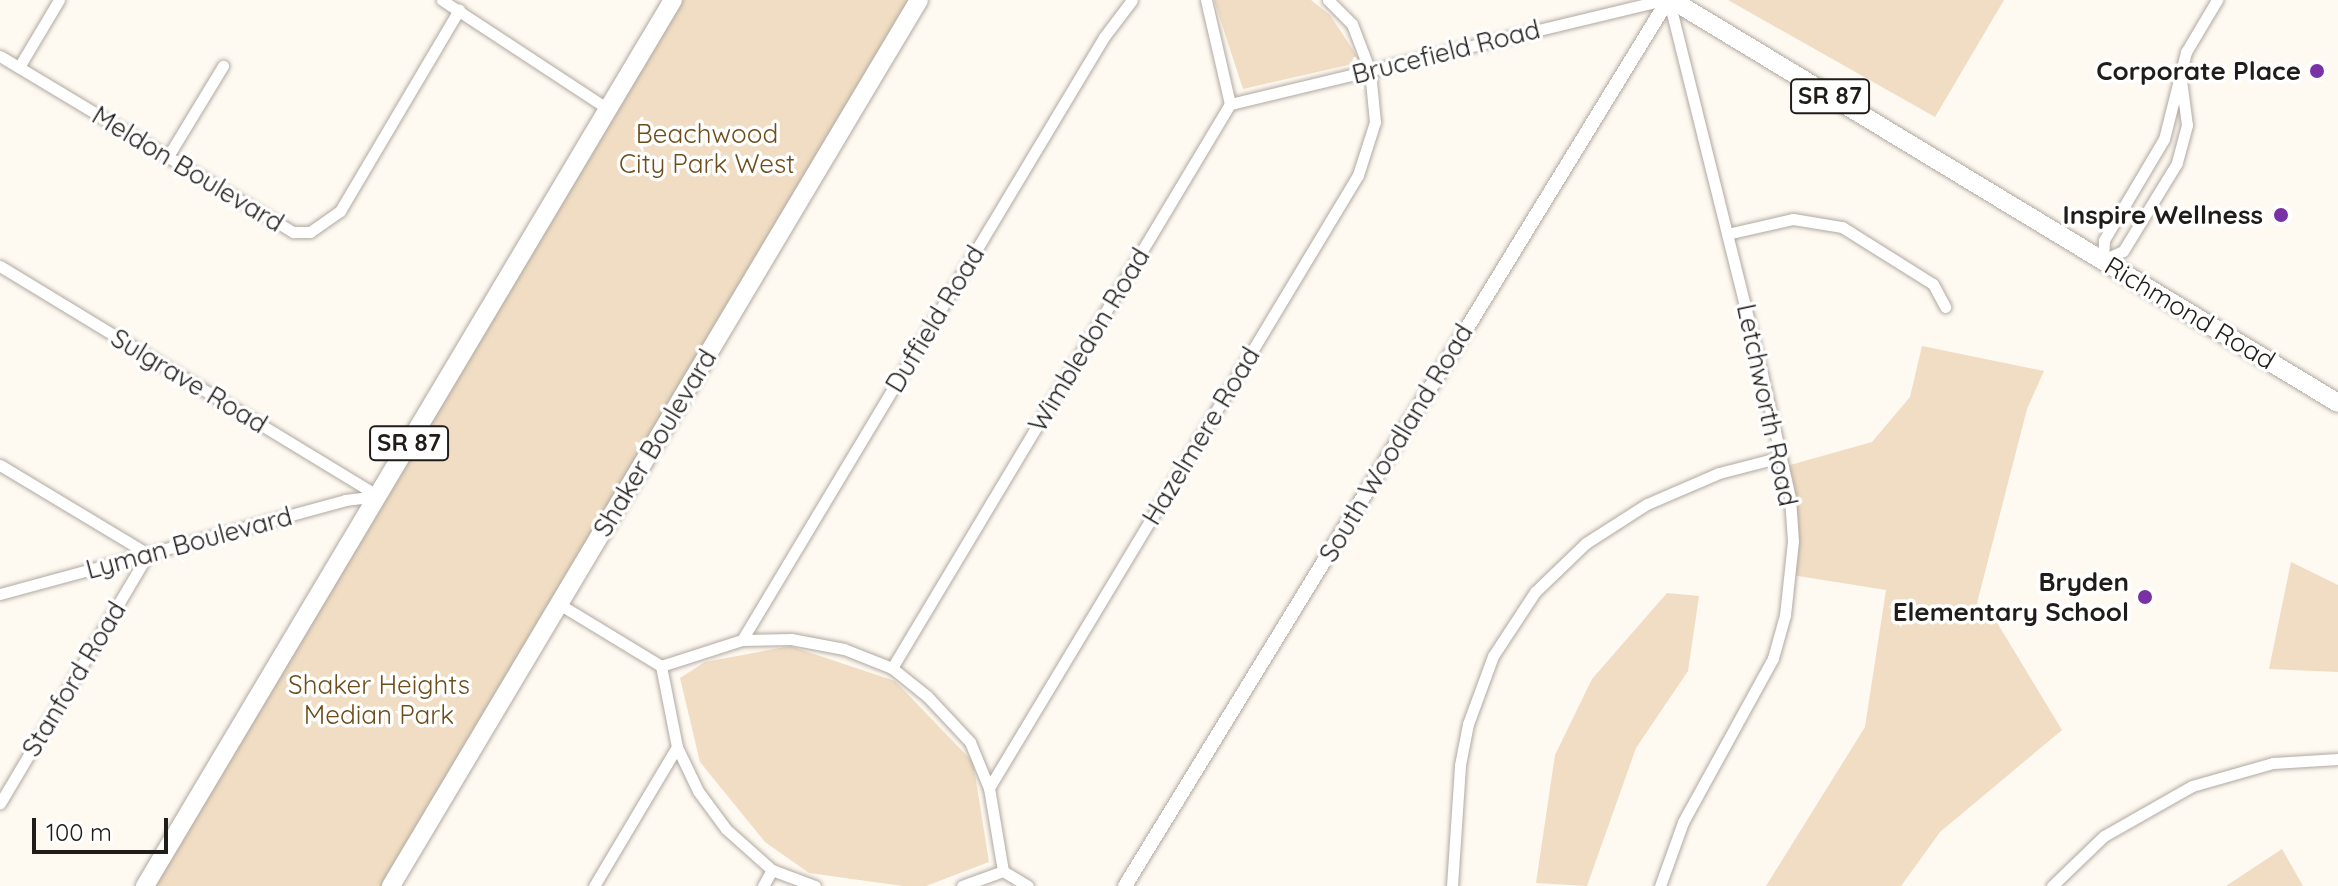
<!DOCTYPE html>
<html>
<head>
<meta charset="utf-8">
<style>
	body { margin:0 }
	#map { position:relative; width:2338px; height:886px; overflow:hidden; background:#fef9f1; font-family:Quicksand,sans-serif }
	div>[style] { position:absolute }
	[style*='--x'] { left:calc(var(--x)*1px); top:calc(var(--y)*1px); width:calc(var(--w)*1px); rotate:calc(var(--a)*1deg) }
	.green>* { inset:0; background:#f0ddc3 }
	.roads { filter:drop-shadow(0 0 2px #b0a9a1) drop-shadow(0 0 2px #b0a9a1) }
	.minor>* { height:11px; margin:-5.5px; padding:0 5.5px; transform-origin:5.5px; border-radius:5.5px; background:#fff }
	.tertiary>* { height:14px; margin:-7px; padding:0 7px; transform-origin:7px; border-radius:7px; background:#fff }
	.primary>* { height:18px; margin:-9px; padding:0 9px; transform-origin:9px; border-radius:9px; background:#fff }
	.dots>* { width:22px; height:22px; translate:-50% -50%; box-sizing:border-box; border:4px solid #fff; border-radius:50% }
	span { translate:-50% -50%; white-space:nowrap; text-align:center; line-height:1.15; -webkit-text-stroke:7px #fff; paint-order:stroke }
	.shield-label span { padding:2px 6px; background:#fff; border:2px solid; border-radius:6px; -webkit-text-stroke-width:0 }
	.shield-label { font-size:24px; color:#1f1c19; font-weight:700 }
	.street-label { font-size:26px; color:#1f1c19 }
	.poi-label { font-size:26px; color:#1f1c19; font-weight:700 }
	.right { translate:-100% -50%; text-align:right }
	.park-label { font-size:26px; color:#6d4d1a }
	.scale { position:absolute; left:32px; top:818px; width:136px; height:36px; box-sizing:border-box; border:4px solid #1f1c19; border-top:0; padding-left:10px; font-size:24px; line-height:28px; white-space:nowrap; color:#1f1c19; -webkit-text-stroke:6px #fff; paint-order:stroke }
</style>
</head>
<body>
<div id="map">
	<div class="green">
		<i style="clip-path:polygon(673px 0,919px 0,391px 886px,145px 886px)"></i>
		<i style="clip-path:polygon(1214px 0,1311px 0,1330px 15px,1361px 62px,1243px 89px)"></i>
		<i style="clip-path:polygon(1728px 0,2004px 0,1935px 117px)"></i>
		<i style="clip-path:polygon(1922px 346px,2044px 371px,2027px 409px,1977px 603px,1993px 616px,2062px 730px,1940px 832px,1901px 886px,1766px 886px,1865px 727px,1886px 590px,1792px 575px,1783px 467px,1872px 442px,1910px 397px)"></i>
		<i style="clip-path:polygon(2291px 562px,2338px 585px,2338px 672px,2269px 669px)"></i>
		<i style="clip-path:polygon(1667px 593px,1699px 596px,1688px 671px,1636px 748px,1587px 886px,1536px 883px,1555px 755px,1592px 679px)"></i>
		<i style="clip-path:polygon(790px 646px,895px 681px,973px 762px,989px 862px,926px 886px,903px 886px,809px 873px,765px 842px,700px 762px,680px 678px,705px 662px)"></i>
		<i style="clip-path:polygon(2282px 849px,2303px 886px,2226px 886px)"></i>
	</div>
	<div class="roads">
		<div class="minor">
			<i style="--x:442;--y:0;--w:199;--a:33.3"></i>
			<i style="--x:0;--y:56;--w:342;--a:31"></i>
			<i style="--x:293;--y:232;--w:17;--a:0"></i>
			<i style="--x:310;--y:232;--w:37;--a:-35"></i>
			<i style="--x:340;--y:211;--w:234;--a:-59.4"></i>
			<i style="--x:19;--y:67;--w:78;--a:-59.2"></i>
			<i style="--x:2181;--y:80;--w:45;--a:82.4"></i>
			<i style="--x:2187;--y:125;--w:39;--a:105"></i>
			<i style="--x:2177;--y:163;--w:103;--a:121.5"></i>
			<i style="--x:2123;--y:251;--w:22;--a:156"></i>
			<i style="--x:2103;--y:260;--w:20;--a:-87"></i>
			<i style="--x:2104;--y:240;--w:117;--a:-59.3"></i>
			<i style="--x:2164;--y:139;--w:90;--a:-75.8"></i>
			<i style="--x:2186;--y:52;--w:61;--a:-59.2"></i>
			<i style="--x:1230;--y:104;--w:444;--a:-13.5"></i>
			<i style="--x:167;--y:158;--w:108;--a:-58.7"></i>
			<i style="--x:1727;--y:234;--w:68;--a:-12.8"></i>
			<i style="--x:1793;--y:219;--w:50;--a:9.3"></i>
			<i style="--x:1842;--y:227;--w:107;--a:32.1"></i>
			<i style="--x:1933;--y:284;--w:26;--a:62"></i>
			<i style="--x:0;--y:266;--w:442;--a:31.3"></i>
			<i style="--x:0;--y:465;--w:173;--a:31"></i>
			<i style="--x:148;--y:554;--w:290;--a:120.7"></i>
			<i style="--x:0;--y:594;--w:358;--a:-15.2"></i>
			<i style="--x:345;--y:500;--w:33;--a:-7"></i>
			<i style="--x:559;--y:604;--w:119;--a:31.3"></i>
			<i style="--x:661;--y:666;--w:85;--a:-17.8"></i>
			<i style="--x:742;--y:640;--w:49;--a:-1.2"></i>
			<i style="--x:791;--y:639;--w:54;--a:10.7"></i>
			<i style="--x:844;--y:649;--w:52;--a:21.6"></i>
			<i style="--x:892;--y:668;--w:45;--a:38.7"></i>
			<i style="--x:927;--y:696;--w:63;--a:46.9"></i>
			<i style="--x:970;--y:742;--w:50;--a:67.6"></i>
			<i style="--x:989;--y:788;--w:84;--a:80.4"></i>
			<i style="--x:742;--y:640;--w:703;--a:-59.02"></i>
			<i style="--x:1104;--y:37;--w:46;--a:-52.9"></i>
			<i style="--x:661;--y:666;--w:83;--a:78.8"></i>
			<i style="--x:677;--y:747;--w:49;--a:64.5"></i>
			<i style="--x:698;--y:791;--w:47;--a:53.6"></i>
			<i style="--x:726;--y:829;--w:62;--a:41.7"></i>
			<i style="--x:772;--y:870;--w:46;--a:20.4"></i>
			<i style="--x:892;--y:668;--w:658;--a:-59.07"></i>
			<i style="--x:1230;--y:104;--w:107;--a:-103"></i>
			<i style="--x:989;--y:788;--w:715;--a:-58.95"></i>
			<i style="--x:1358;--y:175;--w:56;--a:-72.2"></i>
			<i style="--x:1375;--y:122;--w:51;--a:-95.6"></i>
			<i style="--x:1370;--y:71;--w:50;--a:-111"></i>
			<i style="--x:1352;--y:24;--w:34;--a:-135"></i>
			<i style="--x:1003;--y:871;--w:29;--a:31"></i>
			<i style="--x:594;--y:886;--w:162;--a:-59.2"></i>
			<i style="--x:763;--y:886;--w:18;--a:-61"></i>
			<i style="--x:962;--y:886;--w:44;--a:-20.1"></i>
			<i style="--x:1452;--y:886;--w:121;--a:-86.2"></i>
			<i style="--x:1460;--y:765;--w:42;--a:-79"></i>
			<i style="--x:1468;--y:724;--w:72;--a:-69.8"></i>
			<i style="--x:1493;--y:656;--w:77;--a:-56.7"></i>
			<i style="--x:1535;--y:592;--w:71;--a:-43.9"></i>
			<i style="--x:1586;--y:543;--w:72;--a:-32.6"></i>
			<i style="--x:1647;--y:504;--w:78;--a:-23.3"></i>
			<i style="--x:1719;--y:473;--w:64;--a:-14.5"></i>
			<i style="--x:1660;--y:886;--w:68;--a:-70.2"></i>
			<i style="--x:1683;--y:822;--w:187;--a:-61.2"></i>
			<i style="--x:1773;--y:658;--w:45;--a:-74.4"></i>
			<i style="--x:1785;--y:615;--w:74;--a:-83.8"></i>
			<i style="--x:1793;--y:541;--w:43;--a:-94"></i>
			<i style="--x:1790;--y:498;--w:127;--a:-102.7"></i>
			<i style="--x:1762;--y:374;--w:385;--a:-104"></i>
			<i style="--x:2052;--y:886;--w:72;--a:-43.9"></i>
			<i style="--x:2104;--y:836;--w:101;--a:-29.6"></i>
			<i style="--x:2192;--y:786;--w:84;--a:-15.9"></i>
			<i style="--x:2273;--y:763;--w:65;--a:-3.5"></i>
		</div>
		<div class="tertiary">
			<i style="--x:1125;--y:886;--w:1039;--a:-58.5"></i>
		</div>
		<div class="primary">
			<i style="--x:1672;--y:0;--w:778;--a:31.18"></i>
			<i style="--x:145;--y:886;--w:1031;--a:-59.21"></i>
			<i style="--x:391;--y:886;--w:1031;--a:-59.21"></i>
		</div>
	</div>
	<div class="dots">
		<i style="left:2317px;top:71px;background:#7832a6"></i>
		<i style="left:2281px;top:215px;background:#7832a6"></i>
		<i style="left:2145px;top:597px;background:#7832a6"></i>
	</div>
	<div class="shield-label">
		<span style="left:1830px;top:96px">SR 87</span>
		<span style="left:409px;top:443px">SR 87</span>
	</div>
	<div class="street-label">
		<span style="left:1446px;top:52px;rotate:-14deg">Brucefield Road</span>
		<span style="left:188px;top:169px;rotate:31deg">Meldon Boulevard</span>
		<span style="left:2190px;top:313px;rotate:31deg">Richmond Road</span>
		<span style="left:935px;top:319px;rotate:-59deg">Duffield Road</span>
		<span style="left:1089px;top:340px;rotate:-59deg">Wimbledon Road</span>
		<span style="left:189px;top:381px;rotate:31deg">Sulgrave Road</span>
		<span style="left:1767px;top:405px;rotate:78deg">Letchworth Road</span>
		<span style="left:1201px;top:436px;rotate:-59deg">Hazelmere Road</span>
		<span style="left:655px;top:443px;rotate:-59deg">Shaker Boulevard</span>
		<span style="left:1396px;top:443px;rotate:-59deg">South Woodland Road</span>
		<span style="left:189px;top:543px;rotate:-15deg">Lyman Boulevard</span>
		<span style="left:74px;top:679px;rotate:-59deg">Stanford Road</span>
	</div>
	<div class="poi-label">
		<span class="right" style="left:2301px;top:71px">Corporate Place</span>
		<span class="right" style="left:2263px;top:215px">Inspire Wellness</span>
		<span class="right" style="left:2129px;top:597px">Bryden<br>Elementary School</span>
	</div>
	<div class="park-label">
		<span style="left:707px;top:149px">Beachwood<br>City Park West</span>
		<span style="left:379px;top:700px">Shaker Heights<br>Median Park</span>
	</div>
	<div class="scale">100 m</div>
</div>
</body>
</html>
